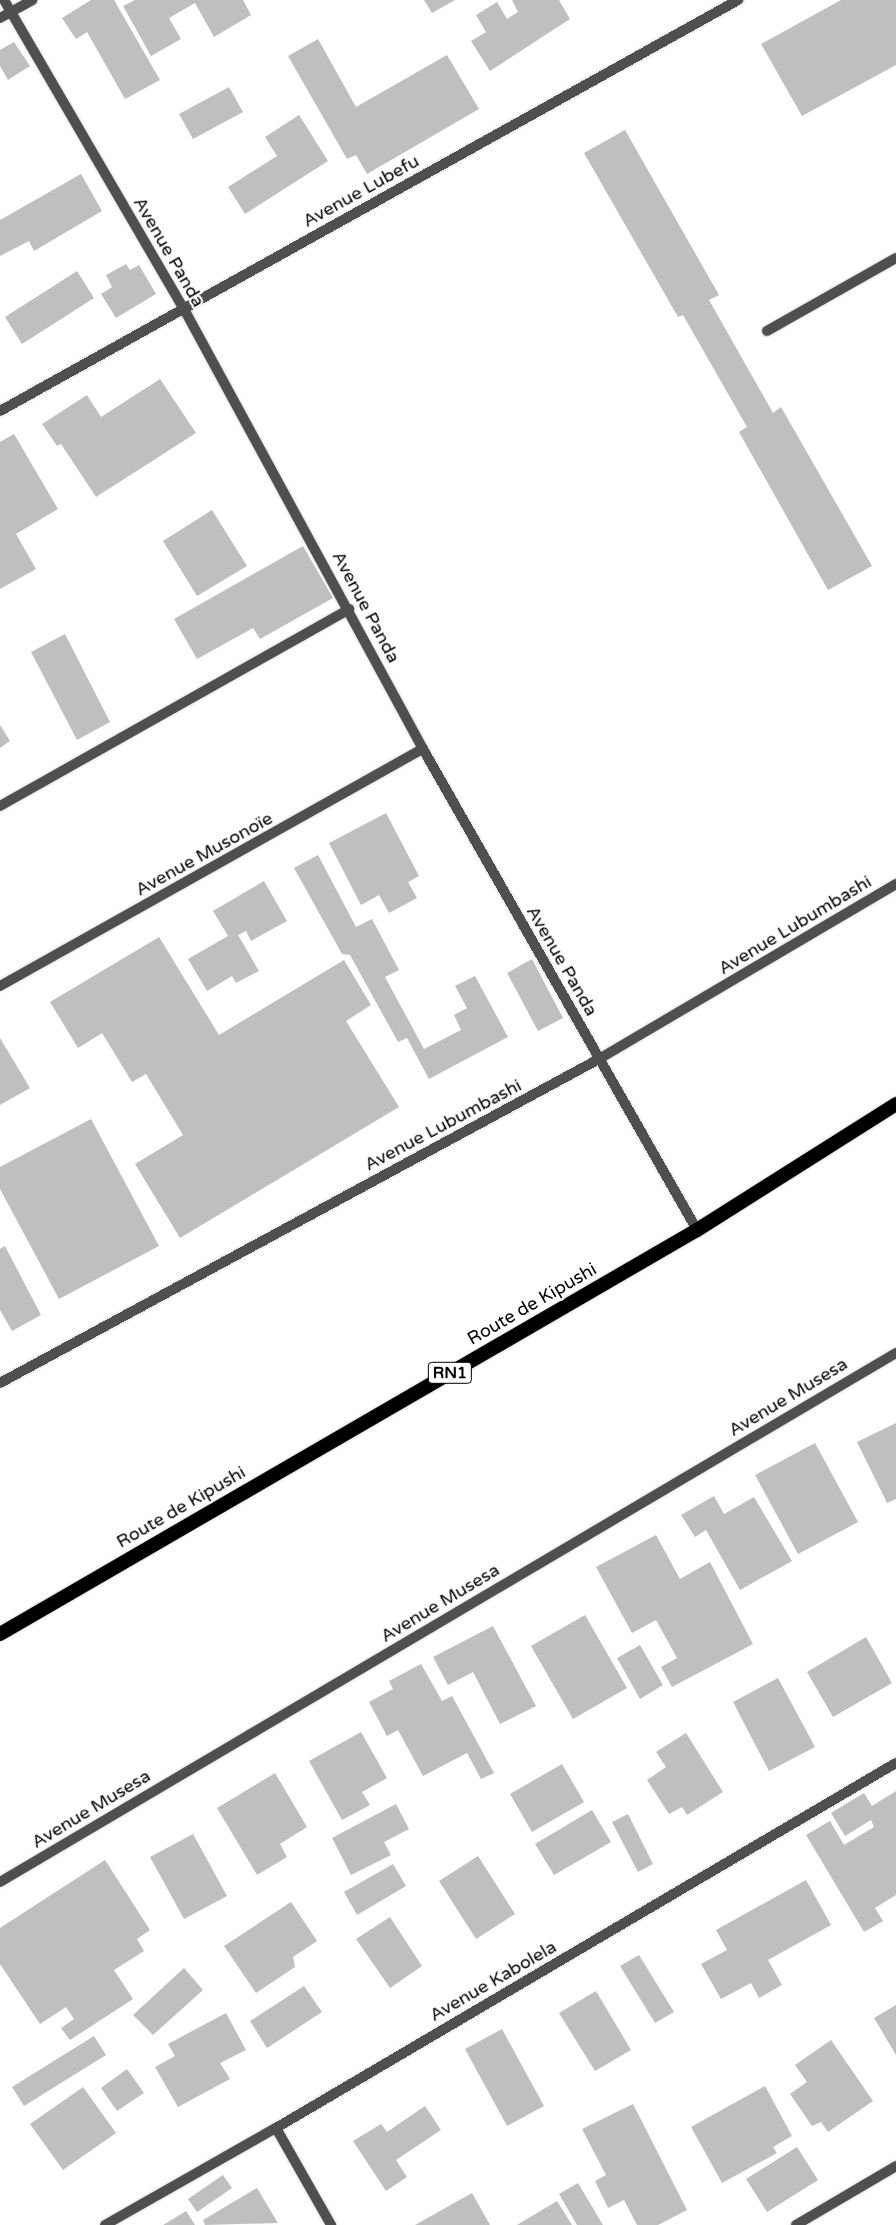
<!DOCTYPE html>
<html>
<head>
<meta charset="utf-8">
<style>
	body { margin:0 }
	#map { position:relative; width:896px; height:2225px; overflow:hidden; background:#fff; font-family:"Varela Round",sans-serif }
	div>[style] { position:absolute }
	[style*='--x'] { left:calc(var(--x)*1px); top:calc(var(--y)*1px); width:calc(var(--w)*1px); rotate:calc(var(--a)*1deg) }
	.building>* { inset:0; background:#bfbfbf }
	.roads { filter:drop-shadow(0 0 1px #dbdbdb) drop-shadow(0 0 1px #dbdbdb) }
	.minor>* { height:10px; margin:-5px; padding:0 5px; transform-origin:5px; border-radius:5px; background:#4f4f4f }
	.trunk>* { height:14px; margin:-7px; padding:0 7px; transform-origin:7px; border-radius:7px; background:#000 }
	span { translate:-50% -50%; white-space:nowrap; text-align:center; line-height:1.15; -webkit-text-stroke:4.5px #fff; paint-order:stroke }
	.shield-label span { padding:1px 4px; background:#fff; border:1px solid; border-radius:4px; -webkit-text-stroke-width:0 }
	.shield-label { font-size:16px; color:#000; font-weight:700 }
	.street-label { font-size:18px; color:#000 }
</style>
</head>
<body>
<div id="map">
	<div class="building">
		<i style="clip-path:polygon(91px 0,114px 0,160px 80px,125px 99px,87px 32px,76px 39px,62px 18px)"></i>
		<i style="clip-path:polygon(135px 0,243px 0,251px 15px,214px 37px,195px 3px,169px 18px,181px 39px,151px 56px,123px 6px)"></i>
		<i style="clip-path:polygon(424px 0,455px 0,432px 13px)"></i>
		<i style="clip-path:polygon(512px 0,559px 0,570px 19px,490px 71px,471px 41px,486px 32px,476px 15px,497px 2px,507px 19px,518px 12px)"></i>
		<i style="clip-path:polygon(841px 0,896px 0,896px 65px,802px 116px,761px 44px)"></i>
		<i style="clip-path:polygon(318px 39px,356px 107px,447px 55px,479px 109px,367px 174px,356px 155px,347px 159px,288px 56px)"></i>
		<i style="clip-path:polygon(14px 42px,30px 66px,8px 80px,0 66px,0 50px)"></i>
		<i style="clip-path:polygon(229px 87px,243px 112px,193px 139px,179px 114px)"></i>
		<i style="clip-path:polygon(299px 115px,328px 161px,245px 214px,228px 187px,277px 156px,265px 137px)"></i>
		<i style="clip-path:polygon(625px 130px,719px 295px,709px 300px,773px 413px,781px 407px,872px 566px,828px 590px,739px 432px,747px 427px,683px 315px,678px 317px,584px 153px)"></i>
		<i style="clip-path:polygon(81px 174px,102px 211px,34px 251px,29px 241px,0 256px,0 220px)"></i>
		<i style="clip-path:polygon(126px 264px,130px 270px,139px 265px,156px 294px,116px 318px,101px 294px,112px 287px,106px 275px)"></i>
		<i style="clip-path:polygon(77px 271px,94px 298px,22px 344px,5px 317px)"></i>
		<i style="clip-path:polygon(160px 379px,196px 433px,96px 497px,61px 444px,57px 446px,42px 424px,87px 395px,101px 417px)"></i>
		<i style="clip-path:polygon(14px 434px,58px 509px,16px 534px,36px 569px,0 589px,0 442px)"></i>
		<i style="clip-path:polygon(212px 510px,247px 566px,197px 596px,163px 541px)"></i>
		<i style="clip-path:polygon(303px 546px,333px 598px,260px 639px,253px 628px,197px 659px,174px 619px)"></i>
		<i style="clip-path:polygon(65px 634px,110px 722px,77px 740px,31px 652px)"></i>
		<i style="clip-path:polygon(0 725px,10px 741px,0 748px)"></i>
		<i style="clip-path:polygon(386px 813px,419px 876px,408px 882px,417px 898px,389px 913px,379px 895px,361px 905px,329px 843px)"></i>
		<i style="clip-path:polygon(318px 855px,356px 927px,372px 919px,399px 970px,385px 977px,424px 1049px,461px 1030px,454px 1015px,467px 1008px,455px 986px,475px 976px,508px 1037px,429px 1079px,407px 1038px,398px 1042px,350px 955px,342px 954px,294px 868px)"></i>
		<i style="clip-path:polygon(264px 881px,287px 921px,251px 941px,246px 931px,238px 935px,259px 971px,236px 983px,232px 976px,207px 991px,188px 959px,228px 936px,213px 911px)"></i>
		<i style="clip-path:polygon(159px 937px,219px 1035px,344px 960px,371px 1005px,346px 1021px,399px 1107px,180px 1238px,135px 1164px,183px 1135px,146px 1074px,132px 1082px,102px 1033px,78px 1048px,50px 1002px)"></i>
		<i style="clip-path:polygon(532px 959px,563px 1018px,538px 1031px,507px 973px)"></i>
		<i style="clip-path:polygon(0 1038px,30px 1088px,0 1105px)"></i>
		<i style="clip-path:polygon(91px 1119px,159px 1246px,59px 1299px,0 1189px,0 1167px)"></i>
		<i style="clip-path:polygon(5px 1246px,41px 1315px,12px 1331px,0 1310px,0 1249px)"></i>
		<i style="clip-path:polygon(896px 1423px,896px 1499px,887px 1503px,857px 1442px)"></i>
		<i style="clip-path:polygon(815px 1443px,858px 1522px,798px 1554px,755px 1475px)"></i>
		<i style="clip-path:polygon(714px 1496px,724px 1514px,754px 1497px,792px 1561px,740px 1590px,706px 1530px,695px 1537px,681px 1515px)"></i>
		<i style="clip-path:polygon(656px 1535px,680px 1579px,710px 1562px,753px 1644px,672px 1687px,661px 1667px,677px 1658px,656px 1620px,632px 1633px,596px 1567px)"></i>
		<i style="clip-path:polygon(585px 1615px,627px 1688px,573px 1719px,531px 1646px)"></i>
		<i style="clip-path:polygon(493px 1626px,536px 1706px,500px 1724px,473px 1672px,448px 1685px,433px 1657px)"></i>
		<i style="clip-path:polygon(866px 1637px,892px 1683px,833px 1717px,807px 1672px)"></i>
		<i style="clip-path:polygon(640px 1645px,663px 1685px,640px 1699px,617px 1658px)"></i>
		<i style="clip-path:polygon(421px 1664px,442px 1701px,452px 1696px,494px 1773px,481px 1779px,467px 1753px,423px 1776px,398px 1730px,387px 1736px,369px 1702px,393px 1689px,389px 1681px)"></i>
		<i style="clip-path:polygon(778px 1678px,815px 1747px,769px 1771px,733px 1702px)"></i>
		<i style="clip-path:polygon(361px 1732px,387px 1778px,362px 1792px,370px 1805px,342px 1820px,309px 1761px)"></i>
		<i style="clip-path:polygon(686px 1733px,723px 1792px,687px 1815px,682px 1807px,669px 1814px,647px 1780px,666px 1767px,656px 1752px)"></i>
		<i style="clip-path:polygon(562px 1764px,584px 1802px,532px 1832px,510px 1794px)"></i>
		<i style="clip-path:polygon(275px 1773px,307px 1827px,280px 1844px,287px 1857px,257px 1875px,217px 1808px)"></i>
		<i style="clip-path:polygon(896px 1791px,896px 1895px,875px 1908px,883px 1921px,864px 1932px,806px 1835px,830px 1821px,844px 1845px,874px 1827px,871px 1820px,845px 1836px,831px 1813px,864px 1793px,872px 1806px)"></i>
		<i style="clip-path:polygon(396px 1804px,409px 1829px,384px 1842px,391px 1855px,351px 1875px,332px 1838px)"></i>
		<i style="clip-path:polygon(592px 1810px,611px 1842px,554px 1875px,535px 1844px)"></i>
		<i style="clip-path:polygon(628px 1814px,653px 1864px,638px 1872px,612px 1822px)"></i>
		<i style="clip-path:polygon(193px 1834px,227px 1896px,184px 1919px,150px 1857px)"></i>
		<i style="clip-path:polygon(478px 1856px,515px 1914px,476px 1939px,439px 1881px)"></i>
		<i style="clip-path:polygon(105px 1860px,150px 1930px,137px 1939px,144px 1951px,114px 1970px,133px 1999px,70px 2040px,61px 2028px,74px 2019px,66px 2007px,40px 2024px,0 1964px,0 1928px)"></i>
		<i style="clip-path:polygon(393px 1864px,406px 1886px,357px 1915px,344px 1892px)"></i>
		<i style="clip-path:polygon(806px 1880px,831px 1925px,768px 1960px,782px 1985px,759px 1998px,751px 1983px,721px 1999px,701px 1964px,727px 1950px,716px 1930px)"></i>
		<i style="clip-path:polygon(291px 1902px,317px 1941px,293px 1957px,295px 1967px,256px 1993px,224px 1946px)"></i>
		<i style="clip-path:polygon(390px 1917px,422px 1966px,390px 1988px,356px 1939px)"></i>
		<i style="clip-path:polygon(639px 1955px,674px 2012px,655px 2023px,620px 1966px)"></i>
		<i style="clip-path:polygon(184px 1968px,203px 1990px,153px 2035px,133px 2015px)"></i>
		<i style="clip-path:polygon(304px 1986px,322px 2012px,267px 2048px,250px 2021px)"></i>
		<i style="clip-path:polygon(596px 1991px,631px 2050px,595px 2071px,559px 2013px)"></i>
		<i style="clip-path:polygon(896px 2005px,896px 2055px,874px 2018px)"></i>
		<i style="clip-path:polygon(226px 2013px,246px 2050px,220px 2063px,230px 2079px,178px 2107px,155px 2067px,175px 2056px,168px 2044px)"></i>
		<i style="clip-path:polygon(502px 2029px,544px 2106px,507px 2126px,465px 2049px)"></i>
		<i style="clip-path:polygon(94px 2036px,106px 2055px,24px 2106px,12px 2087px)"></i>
		<i style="clip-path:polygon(831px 2040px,873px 2101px,828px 2132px,821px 2122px,812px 2126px,790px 2094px,807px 2082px,795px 2065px)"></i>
		<i style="clip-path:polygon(127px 2069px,144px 2093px,117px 2111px,101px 2088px)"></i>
		<i style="clip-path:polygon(765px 2086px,792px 2136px,773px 2147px,777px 2153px,722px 2183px,691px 2127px)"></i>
		<i style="clip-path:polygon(83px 2087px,116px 2133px,63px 2170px,30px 2124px)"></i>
		<i style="clip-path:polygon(633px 2104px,687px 2210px,658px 2225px,637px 2225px,624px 2200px,608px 2208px,595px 2181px,606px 2175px,582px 2129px)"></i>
		<i style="clip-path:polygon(425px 2106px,441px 2130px,396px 2160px,407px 2177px,386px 2191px,353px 2141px,381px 2124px,387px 2132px)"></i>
		<i style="clip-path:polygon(797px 2147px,818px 2180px,767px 2212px,746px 2179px)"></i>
		<i style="clip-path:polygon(223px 2175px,232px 2188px,197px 2212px,188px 2199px)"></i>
		<i style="clip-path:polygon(578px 2183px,603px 2225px,577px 2225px,559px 2194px)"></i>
		<i style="clip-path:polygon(257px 2188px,278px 2223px,205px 2225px,203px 2220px)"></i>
		<i style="clip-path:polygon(472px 2193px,490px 2225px,415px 2225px)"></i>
		<i style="clip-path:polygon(557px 2201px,572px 2225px,517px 2225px)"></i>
		<i style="clip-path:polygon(186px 2211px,195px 2225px,163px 2225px)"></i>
	</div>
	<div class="roads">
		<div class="minor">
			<i style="--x:4;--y:0;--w:358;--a:59.8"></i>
			<i style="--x:184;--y:309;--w:501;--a:61.49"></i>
			<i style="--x:423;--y:749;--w:554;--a:60.33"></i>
			<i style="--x:0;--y:18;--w:37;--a:-29"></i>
			<i style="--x:767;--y:331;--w:148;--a:-29.5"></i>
			<i style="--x:0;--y:411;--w:845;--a:-29.11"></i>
			<i style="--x:0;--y:806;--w:401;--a:-29.4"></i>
			<i style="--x:0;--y:986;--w:485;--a:-29.3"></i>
			<i style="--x:0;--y:1383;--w:681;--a:-28.41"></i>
			<i style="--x:599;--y:1059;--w:345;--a:-30.5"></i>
			<i style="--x:0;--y:1882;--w:1041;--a:-30.56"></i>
			<i style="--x:276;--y:2128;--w:112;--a:60.4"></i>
			<i style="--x:105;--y:2225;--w:197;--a:-29.6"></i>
			<i style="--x:276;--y:2128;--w:719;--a:-30.49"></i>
			<i style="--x:796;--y:2225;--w:116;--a:-30.5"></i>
		</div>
		<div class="trunk">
			<i style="--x:0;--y:1634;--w:806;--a:-30.1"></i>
			<i style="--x:697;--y:1230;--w:236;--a:-32.3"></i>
		</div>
	</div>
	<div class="shield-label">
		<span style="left:450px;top:1373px">RN1</span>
	</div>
	<div class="street-label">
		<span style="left:361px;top:191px;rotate:-29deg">Avenue Lubefu</span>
		<span style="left:169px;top:252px;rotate:60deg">Avenue Panda</span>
		<span style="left:366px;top:607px;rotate:62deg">Avenue Panda</span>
		<span style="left:204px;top:854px;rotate:-29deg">Avenue Musonoïe</span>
		<span style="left:795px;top:925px;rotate:-31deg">Avenue Lubumbashi</span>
		<span style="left:562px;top:961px;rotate:60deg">Avenue Panda</span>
		<span style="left:443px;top:1125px;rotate:-28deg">Avenue Lubumbashi</span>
		<span style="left:532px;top:1304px;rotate:-30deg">Route de Kipushi</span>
		<span style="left:788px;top:1397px;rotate:-31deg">Avenue Musesa</span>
		<span style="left:181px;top:1507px;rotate:-30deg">Route de Kipushi</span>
		<span style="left:440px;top:1603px;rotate:-31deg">Avenue Musesa</span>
		<span style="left:91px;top:1809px;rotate:-31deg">Avenue Musesa</span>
		<span style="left:493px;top:1981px;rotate:-30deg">Avenue Kabolela</span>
	</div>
</div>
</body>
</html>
